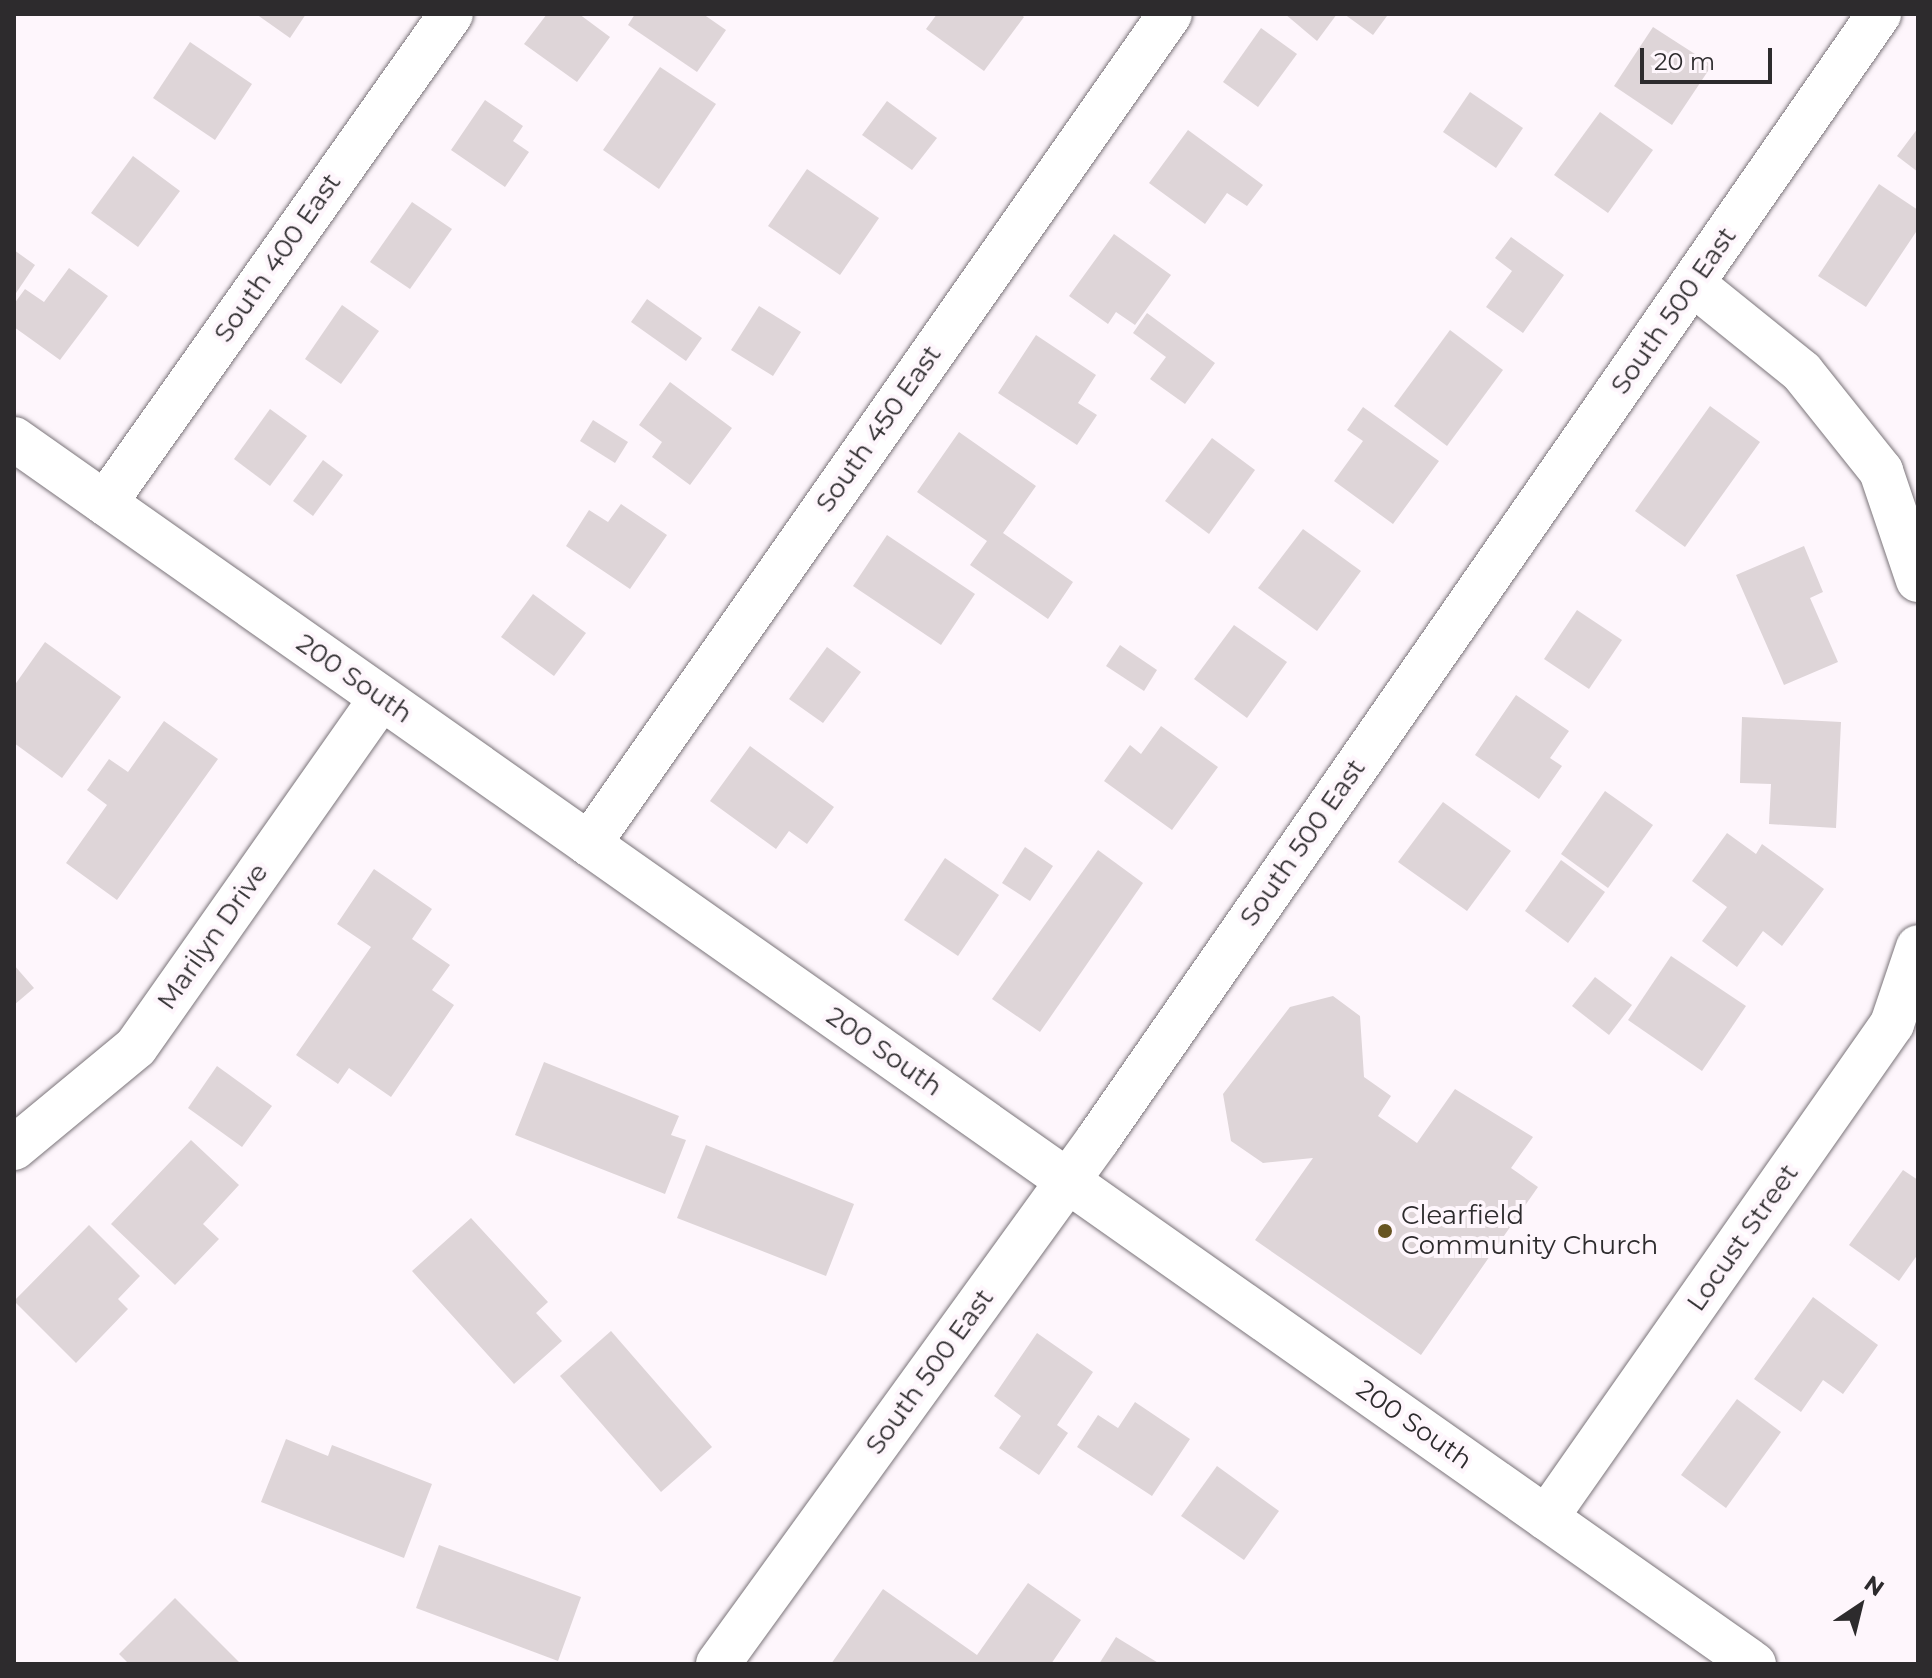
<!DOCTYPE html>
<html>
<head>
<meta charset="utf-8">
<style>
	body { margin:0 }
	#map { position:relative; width:1932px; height:1678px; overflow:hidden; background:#fef6fc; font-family:Montserrat,sans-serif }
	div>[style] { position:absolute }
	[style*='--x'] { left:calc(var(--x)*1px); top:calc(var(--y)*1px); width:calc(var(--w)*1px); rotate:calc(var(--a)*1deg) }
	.building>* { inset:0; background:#ded5d8 }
	.roads { filter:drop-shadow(0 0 2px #7b757a) drop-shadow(0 0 2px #7b757a) }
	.minor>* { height:44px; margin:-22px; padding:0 22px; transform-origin:22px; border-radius:22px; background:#fff }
	.dots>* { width:22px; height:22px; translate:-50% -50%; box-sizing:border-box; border:4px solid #fef6fc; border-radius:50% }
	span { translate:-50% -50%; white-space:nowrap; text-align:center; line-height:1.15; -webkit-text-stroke:8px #fef6fc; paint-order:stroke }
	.street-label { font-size:26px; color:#2d2b2d }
	.poi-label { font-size:26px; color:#2d2b2d }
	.left { translate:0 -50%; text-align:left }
	.frame { position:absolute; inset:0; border:16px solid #2d2b2d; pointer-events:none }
	.north { position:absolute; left:1820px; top:1566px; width:80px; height:80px; -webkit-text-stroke:6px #fef6fc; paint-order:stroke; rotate:35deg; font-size:22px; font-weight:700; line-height:32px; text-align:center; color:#2d2b2d }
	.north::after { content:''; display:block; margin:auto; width:28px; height:36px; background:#2d2b2d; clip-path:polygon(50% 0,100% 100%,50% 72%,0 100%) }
	.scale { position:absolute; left:1640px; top:48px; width:132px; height:36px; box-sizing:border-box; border:4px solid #2d2b2d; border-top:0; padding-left:10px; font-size:24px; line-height:28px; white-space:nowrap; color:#2d2b2d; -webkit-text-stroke:6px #fef6fc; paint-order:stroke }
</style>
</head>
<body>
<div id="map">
	<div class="building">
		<i style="clip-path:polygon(256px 14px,306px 14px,290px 38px)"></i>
		<i style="clip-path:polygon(547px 14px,579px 14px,610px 37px,577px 82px,524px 44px)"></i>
		<i style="clip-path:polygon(635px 14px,703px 14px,726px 30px,697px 72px,628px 25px)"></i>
		<i style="clip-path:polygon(937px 14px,1020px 14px,1024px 17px,984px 71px,926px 29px)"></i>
		<i style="clip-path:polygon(1285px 14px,1337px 14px,1317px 41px)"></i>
		<i style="clip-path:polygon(1344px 14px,1384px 14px,1387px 16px,1373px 35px)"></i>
		<i style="clip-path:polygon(1653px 27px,1712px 65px,1672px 125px,1614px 86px)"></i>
		<i style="clip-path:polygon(1261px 28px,1297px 54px,1258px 107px,1223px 82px)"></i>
		<i style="clip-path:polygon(190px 42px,252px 84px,215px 140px,153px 98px)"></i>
		<i style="clip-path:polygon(660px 67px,716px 104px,659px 189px,603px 150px)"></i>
		<i style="clip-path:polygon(1470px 92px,1523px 128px,1496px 168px,1443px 132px)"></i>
		<i style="clip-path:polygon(485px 100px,523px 126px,513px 141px,529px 152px,505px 187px,451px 150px)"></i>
		<i style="clip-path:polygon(887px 101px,937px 138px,912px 170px,862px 135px)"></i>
		<i style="clip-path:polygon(1600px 112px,1653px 150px,1608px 213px,1554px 175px)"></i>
		<i style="clip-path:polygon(1918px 128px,1918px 172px,1897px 156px)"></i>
		<i style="clip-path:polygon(1188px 130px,1263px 185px,1247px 206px,1227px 193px,1205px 224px,1149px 183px)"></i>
		<i style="clip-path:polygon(133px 156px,180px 191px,138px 247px,91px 213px)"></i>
		<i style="clip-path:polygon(807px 169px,879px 218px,840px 275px,768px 226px)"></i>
		<i style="clip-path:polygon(1879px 184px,1918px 210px,1918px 229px,1866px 307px,1818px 276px)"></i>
		<i style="clip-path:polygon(412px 202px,452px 229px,410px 289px,370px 262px)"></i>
		<i style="clip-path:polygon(1114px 234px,1171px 275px,1135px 325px,1116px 312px,1108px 324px,1069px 296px)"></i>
		<i style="clip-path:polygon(1511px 237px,1564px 275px,1523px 333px,1486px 307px,1512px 271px,1495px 258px)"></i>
		<i style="clip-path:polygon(14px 250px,35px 265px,14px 296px)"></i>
		<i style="clip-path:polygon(69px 268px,108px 296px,60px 360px,14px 327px,14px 304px,25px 289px,44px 302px)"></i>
		<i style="clip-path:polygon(647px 299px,702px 338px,686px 361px,631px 322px)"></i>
		<i style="clip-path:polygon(342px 305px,379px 331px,341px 384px,305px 359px)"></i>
		<i style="clip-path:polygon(759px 306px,801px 332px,773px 376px,731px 350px)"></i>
		<i style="clip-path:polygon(1147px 313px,1215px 363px,1185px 404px,1150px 379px,1166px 357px,1133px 333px)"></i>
		<i style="clip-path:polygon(1450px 330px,1503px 370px,1447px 446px,1394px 406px)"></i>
		<i style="clip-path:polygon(1036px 335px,1096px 375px,1078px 403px,1097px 415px,1077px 445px,998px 393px)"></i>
		<i style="clip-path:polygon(670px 382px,732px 428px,690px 485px,652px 457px,662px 442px,639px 425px)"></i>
		<i style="clip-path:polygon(1710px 406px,1760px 442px,1685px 547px,1635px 511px)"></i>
		<i style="clip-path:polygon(1363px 407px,1439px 461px,1393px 524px,1334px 481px,1363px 441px,1347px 430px)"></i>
		<i style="clip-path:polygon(270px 409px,307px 436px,270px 486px,234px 459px)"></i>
		<i style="clip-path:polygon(593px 420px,628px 442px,615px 463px,580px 441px)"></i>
		<i style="clip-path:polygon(959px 432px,1036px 486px,1003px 533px,1073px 582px,1048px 619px,970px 565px,987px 541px,917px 492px)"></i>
		<i style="clip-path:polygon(1212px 438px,1255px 470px,1209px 534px,1165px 501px)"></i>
		<i style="clip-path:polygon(323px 460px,343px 475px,313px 516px,293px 501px)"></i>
		<i style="clip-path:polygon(621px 504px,667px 535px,630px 589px,566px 546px,589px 510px,608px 522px)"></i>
		<i style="clip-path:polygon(1303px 529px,1361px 571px,1317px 631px,1258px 588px)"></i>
		<i style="clip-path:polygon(887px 535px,975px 594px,941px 645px,853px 586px)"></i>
		<i style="clip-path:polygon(1804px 546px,1823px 592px,1810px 598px,1838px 662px,1784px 685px,1736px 575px)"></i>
		<i style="clip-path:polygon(533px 594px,586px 633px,554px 676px,501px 637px)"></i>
		<i style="clip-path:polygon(1577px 610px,1622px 640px,1589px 689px,1544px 659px)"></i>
		<i style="clip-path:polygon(1234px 625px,1287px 662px,1247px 718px,1194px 679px)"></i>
		<i style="clip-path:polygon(45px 642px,121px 697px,62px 778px,14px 743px,14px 686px)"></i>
		<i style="clip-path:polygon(1120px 645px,1157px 670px,1144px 691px,1106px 666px)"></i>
		<i style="clip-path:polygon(827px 647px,861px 672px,823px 723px,789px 699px)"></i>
		<i style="clip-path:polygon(1516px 695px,1569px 731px,1550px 758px,1562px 766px,1539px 799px,1475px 755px)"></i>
		<i style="clip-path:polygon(1742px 717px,1841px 722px,1836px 828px,1769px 824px,1771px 784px,1740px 783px)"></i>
		<i style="clip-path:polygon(164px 721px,218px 759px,117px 900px,66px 863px,107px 805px,87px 790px,109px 759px,128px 772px)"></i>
		<i style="clip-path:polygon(1161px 726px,1218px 767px,1172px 830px,1104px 781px,1130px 745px,1141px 754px)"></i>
		<i style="clip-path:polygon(750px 746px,834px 807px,807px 844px,789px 831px,776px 849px,710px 801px)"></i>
		<i style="clip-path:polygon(1605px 791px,1653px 825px,1608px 888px,1561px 854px)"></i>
		<i style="clip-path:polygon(1443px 802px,1511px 851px,1467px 911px,1398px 862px)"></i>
		<i style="clip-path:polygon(1727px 833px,1756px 854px,1762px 844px,1824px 889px,1782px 946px,1763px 931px,1737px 967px,1702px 941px,1727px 907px,1692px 881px)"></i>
		<i style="clip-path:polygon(1025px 847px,1053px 866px,1030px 901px,1002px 883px)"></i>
		<i style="clip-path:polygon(1098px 850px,1143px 883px,1040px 1032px,992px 999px)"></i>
		<i style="clip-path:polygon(945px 858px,999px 895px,958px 956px,904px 920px)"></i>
		<i style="clip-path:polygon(1561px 860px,1605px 892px,1568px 943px,1525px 911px)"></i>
		<i style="clip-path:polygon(374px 869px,432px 909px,412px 939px,450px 965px,432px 990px,454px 1005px,391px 1097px,349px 1068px,338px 1084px,296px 1055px,371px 947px,337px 924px)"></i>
		<i style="clip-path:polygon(1671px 956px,1746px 1006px,1702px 1071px,1628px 1020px)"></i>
		<i style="clip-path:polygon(14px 965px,34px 988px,14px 1005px)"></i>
		<i style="clip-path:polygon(1595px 977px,1632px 1005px,1609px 1035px,1572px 1006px)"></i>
		<i style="clip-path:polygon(1333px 996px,1360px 1016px,1364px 1077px,1391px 1096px,1378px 1116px,1417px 1143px,1455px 1089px,1533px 1137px,1511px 1168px,1538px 1187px,1421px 1355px,1255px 1240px,1313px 1158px,1263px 1163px,1231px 1141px,1223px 1094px,1290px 1007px)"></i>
		<i style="clip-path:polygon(544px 1062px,679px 1116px,671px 1135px,686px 1140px,665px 1194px,515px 1135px)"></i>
		<i style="clip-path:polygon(217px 1066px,272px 1106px,242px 1147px,188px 1108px)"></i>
		<i style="clip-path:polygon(191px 1140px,239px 1185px,203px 1224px,219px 1239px,175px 1285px,111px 1224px)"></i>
		<i style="clip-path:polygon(706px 1145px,854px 1204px,826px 1276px,677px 1218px)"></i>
		<i style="clip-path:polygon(1903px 1170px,1918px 1180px,1918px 1254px,1899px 1281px,1849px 1245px)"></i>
		<i style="clip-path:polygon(471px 1218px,548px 1302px,536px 1313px,562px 1341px,514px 1384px,412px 1271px)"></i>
		<i style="clip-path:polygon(89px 1225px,140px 1276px,118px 1299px,128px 1309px,76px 1363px,14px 1301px)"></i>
		<i style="clip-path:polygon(1813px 1297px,1878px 1345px,1843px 1394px,1823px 1380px,1801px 1412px,1754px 1379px)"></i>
		<i style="clip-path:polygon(611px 1331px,712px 1447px,661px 1492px,560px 1376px)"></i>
		<i style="clip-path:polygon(1037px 1333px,1093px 1372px,1057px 1425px,1068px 1433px,1039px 1475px,999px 1448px,1021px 1416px,994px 1396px)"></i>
		<i style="clip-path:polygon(1737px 1399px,1781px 1432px,1726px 1508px,1681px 1475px)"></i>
		<i style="clip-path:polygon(1135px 1402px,1190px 1439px,1152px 1496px,1077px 1447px,1098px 1415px,1118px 1428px)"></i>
		<i style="clip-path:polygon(286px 1439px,328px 1456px,332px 1445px,432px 1484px,404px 1558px,261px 1502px)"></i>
		<i style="clip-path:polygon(1217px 1466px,1279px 1511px,1244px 1560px,1181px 1516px)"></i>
		<i style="clip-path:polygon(439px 1545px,581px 1597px,558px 1661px,416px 1608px)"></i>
		<i style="clip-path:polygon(1028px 1583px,1081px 1620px,1051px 1664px,831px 1664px,883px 1589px,977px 1655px)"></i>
		<i style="clip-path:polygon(175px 1598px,241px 1664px,129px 1664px,119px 1654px)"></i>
		<i style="clip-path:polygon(1116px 1637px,1160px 1664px,1099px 1664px)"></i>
	</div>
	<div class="roads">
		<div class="minor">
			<i style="--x:1693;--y:284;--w:140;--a:38.9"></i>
			<i style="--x:1802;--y:372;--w:127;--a:51.4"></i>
			<i style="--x:1881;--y:471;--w:115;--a:71.3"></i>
			<i style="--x:14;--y:439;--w:2128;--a:35.15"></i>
			<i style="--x:105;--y:503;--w:599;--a:-54.72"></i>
			<i style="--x:589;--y:844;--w:1013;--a:-55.01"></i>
			<i style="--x:14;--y:1148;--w:158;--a:-39.6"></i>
			<i style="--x:136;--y:1047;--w:426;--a:-54.9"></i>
			<i style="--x:1546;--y:1518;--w:603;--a:-54.99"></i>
			<i style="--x:1892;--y:1024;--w:81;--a:-71.3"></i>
			<i style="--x:718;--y:1664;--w:648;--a:-54.1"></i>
			<i style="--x:1098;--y:1139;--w:1370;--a:-55.23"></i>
		</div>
	</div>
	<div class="dots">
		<i style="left:1385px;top:1231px;background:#675422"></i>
	</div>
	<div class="street-label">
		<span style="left:278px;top:258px;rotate:-55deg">South 400 East</span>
		<span style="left:1674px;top:311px;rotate:-55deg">South 500 East</span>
		<span style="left:879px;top:429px;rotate:-55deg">South 450 East</span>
		<span style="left:354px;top:679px;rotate:35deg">200 South</span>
		<span style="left:1303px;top:843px;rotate:-55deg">South 500 East</span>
		<span style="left:213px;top:937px;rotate:-55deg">Marilyn Drive</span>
		<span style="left:884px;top:1052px;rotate:35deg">200 South</span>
		<span style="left:1743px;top:1238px;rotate:-55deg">Locust Street</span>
		<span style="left:930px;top:1372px;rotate:-54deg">South 500 East</span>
		<span style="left:1414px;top:1425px;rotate:35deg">200 South</span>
	</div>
	<div class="poi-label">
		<span class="left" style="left:1401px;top:1231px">Clearfield<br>Community Church</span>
	</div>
	<div class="frame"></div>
	<div class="north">N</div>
	<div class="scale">20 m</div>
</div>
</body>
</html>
